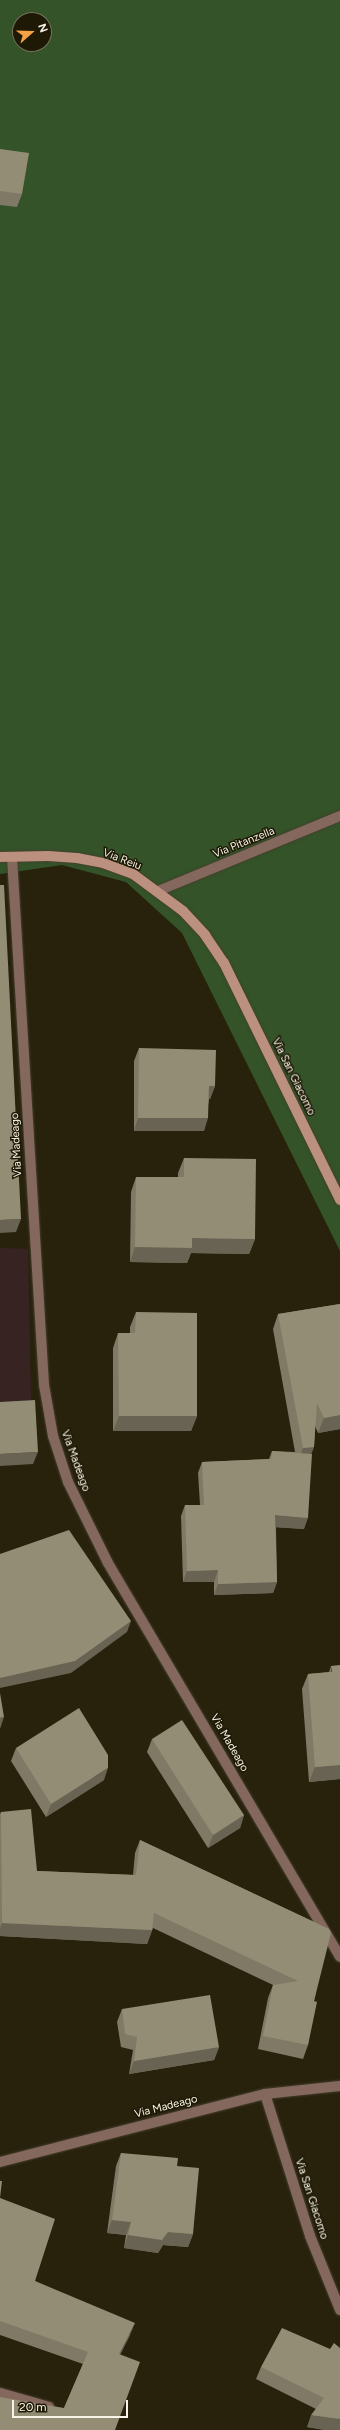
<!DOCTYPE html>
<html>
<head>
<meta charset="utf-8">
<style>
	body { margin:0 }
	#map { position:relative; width:340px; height:2430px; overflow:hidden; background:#28220d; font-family:Figtree,sans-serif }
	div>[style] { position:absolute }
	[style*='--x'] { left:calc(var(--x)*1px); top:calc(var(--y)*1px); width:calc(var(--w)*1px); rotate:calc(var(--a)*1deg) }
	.industrial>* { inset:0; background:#372422 }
	.green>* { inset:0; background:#345329 }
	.roads { filter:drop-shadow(0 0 1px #453f2c) drop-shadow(0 0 1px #453f2c) }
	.lane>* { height:10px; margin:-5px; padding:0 5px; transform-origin:5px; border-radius:5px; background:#84685d }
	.street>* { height:10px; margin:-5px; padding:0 5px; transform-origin:5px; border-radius:5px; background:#84685d }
	.secondary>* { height:10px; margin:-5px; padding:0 5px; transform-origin:5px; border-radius:5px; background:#bb907e }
	.wall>* { inset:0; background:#7f7965 }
	.shaded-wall>* { inset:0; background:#686352 }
	.building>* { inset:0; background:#948d75 }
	span { translate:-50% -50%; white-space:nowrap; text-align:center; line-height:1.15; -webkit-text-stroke:3px #1e1905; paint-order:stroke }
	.street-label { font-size:11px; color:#f8f4e7 }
	.north { position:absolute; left:12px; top:12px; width:40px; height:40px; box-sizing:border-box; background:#1e1905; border:1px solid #75715f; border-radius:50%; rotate:70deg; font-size:11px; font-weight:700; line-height:16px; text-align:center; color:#f8f4e7 }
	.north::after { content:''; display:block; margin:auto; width:14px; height:18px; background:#f4a344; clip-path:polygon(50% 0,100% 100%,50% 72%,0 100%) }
	.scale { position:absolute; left:12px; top:2400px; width:116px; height:18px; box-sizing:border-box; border:2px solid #f8f4e7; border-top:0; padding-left:5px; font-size:12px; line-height:14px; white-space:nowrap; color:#f8f4e7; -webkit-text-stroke:3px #1e1905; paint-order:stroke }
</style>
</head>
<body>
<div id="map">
	<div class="industrial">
		<i style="clip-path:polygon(0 1248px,28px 1249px,31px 1400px,0 1404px)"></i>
	</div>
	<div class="green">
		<i style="clip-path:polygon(evenodd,0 0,340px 0,340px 1251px,182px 933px,126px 882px,62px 865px,0 874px,0 0,20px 20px,44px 20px,44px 44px,20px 44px,20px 20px)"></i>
	</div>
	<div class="roads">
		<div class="lane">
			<i style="--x:265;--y:2094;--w:149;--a:72.4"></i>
			<i style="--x:310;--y:2236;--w:80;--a:67.9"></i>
			<i style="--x:0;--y:2393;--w:51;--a:15.9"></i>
		</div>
		<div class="street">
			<i style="--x:12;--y:857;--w:529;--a:86.53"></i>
			<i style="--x:44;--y:1385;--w:52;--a:80"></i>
			<i style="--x:53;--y:1436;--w:48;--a:71.9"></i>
			<i style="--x:68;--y:1482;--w:90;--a:63.7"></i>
			<i style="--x:108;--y:1563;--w:457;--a:59.5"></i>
			<i style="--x:158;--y:891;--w:197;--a:-22.4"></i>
			<i style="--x:0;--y:2162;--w:274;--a:-14.4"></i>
			<i style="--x:265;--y:2094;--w:75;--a:-6.1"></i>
		</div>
		<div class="secondary">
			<i style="--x:0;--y:857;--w:48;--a:-1.2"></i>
			<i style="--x:48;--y:856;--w:29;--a:4"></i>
			<i style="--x:77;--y:858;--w:26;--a:11"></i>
			<i style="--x:103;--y:863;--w:32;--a:20"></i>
			<i style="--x:133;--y:874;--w:62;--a:36.5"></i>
			<i style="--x:183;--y:911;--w:33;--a:47"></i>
			<i style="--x:205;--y:935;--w:34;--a:56"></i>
			<i style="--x:224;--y:963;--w:264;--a:63.9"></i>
		</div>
	</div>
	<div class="wall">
		<i style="clip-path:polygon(0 149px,22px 194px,17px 207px,0 205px)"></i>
		<i style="clip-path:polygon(139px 1048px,215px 1086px,210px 1099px,209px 1099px,204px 1131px,134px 1131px,134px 1061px)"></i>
		<i style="clip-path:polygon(184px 1158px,255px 1239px,249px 1254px,191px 1253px,187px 1263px,130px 1262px,131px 1192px,136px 1177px,178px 1177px,178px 1173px)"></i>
		<i style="clip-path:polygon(340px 1304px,340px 1429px,318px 1433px,315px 1426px,314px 1447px,311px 1454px,304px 1529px,276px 1527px,277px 1582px,273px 1593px,214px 1595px,214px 1582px,183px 1582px,181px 1516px,185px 1505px,200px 1505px,198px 1473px,202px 1462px,269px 1459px,272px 1451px,295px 1452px,273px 1329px,278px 1314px)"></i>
		<i style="clip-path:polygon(136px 1312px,197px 1416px,191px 1431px,113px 1431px,113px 1348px,118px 1333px,130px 1333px,130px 1327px)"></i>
		<i style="clip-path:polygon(331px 1666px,340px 1779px,309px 1782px,302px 1689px,308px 1674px,329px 1672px)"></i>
		<i style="clip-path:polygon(152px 1739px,244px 1815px,240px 1828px,208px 1848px,147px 1752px)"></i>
		<i style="clip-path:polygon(16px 1748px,104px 1780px,46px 1817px,11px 1761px)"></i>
		<i style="clip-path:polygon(1px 1812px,37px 1871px,133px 1875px,135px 1853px,140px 1840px,329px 1929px,314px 2001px,308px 2045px,303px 2059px,258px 2049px,268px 1998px,273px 1985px,153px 1928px,147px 1944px,0 1936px,0 1814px)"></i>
		<i style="clip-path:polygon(122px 2009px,219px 2047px,214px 2060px,129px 2074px,133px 2050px,121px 2047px,117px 2022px)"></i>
		<i style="clip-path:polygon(121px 2153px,177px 2166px,193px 2234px,188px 2247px,163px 2245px,158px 2253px,124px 2248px,126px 2235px,107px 2233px,116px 2166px)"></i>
		<i style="clip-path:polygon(0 2181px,0 2198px,35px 2281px,130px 2335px,120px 2355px,115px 2430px,64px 2408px,83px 2364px,0 2335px)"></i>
		<i style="clip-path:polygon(330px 2349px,340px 2430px,325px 2430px,307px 2427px,316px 2409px,256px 2379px,261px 2367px)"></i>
	</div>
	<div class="shaded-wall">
		<i style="clip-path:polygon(209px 1086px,215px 1086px,210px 1099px,204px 1099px)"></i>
		<i style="clip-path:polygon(138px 1118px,208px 1118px,204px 1131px,134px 1131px)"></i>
		<i style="clip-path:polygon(21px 1219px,16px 1232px,0 1233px,0 1220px)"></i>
		<i style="clip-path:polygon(192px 1238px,255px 1239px,249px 1254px,191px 1253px,187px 1263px,130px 1262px,135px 1247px)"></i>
		<i style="clip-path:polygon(340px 1415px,340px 1429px,318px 1433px,324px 1418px)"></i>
		<i style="clip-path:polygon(119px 1416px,197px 1416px,191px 1431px,113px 1431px)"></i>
		<i style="clip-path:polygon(314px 1447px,308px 1462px,297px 1463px,303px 1448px)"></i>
		<i style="clip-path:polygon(38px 1452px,33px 1464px,0 1466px,0 1454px)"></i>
		<i style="clip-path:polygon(275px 1515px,308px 1518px,304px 1529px,271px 1527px)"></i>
		<i style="clip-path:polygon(218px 1570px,214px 1582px,183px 1582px,187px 1571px)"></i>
		<i style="clip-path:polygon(277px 1582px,273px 1593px,214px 1595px,218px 1584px)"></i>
		<i style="clip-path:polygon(131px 1621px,127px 1632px,71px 1673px,0 1688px,0 1678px)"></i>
		<i style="clip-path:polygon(4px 1717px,0 1729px,0 1718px)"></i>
		<i style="clip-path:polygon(340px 1765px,340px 1779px,309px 1782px,315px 1767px)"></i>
		<i style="clip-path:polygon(108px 1768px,104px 1780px,46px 1817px,51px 1804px)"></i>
		<i style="clip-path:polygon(244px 1815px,240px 1828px,208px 1848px,213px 1835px)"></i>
		<i style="clip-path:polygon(2px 1923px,152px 1930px,147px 1944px,0 1936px,0 1928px)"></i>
		<i style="clip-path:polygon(219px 2047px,214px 2060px,129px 2074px,134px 2061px)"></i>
		<i style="clip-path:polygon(112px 2220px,131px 2222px,126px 2235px,107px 2233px)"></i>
		<i style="clip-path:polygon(168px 2232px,193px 2234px,188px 2247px,163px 2245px,158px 2253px,124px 2248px,128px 2235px)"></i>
		<i style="clip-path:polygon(135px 2323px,130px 2335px,114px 2366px,119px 2354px)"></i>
		<i style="clip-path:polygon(311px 2415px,340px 2419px,340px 2430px,325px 2430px,307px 2427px)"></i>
	</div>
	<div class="building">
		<i style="clip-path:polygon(0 149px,29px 153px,22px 194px,0 191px)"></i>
		<i style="clip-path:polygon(0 885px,4px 885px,21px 1219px,0 1220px)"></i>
		<i style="clip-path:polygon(139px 1048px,216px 1050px,215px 1086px,209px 1086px,208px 1118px,138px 1118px)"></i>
		<i style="clip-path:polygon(184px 1158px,256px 1159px,255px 1239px,192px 1238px,192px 1248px,135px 1247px,136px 1177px,184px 1177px)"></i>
		<i style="clip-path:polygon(340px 1304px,340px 1415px,324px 1418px,317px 1403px,314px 1447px,303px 1448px,278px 1314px)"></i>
		<i style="clip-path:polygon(136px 1312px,197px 1313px,197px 1416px,119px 1416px,118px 1333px,135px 1333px)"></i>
		<i style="clip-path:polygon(35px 1400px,38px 1452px,0 1454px,0 1402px)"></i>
		<i style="clip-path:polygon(272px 1451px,312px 1454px,308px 1518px,275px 1515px,277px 1582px,218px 1584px,218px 1570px,187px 1571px,185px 1505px,204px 1505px,202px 1462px,271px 1459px)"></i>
		<i style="clip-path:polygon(69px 1530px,131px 1621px,75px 1661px,0 1678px,0 1554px)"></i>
		<i style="clip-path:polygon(340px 1665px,340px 1765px,315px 1767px,308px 1674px,332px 1672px,331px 1666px)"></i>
		<i style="clip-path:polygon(0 1693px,4px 1717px,0 1718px)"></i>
		<i style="clip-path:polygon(79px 1708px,108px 1755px,108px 1768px,51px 1804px,16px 1748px)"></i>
		<i style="clip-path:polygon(182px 1720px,244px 1815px,213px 1835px,152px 1739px)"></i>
		<i style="clip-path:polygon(31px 1809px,37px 1871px,136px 1875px,140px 1840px,329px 1929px,331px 1933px,314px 2001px,317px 2002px,308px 2045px,263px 2036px,273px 1985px,298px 1981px,154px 1913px,152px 1930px,2px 1923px,1px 1812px)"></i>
		<i style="clip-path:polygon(210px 1995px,219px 2047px,134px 2061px,137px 2037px,125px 2034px,122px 2009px)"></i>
		<i style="clip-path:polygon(121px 2153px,178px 2158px,177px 2166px,199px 2168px,193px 2234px,168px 2232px,162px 2240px,128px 2235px,131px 2222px,112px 2220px)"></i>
		<i style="clip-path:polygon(0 2181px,2px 2181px,0 2198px,55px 2219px,35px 2281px,135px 2323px,119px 2354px,140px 2362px,115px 2430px,0 2430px,0 2397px,64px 2408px,88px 2352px,0 2321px)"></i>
		<i style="clip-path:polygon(282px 2328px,330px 2349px,334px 2343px,340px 2348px,340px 2419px,311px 2415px,324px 2398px,261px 2367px)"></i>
	</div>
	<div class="street-label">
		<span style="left:244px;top:843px;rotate:-22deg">Via Pitanzella</span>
		<span style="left:122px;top:860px;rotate:21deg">Via Reiu</span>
		<span style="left:293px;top:1077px;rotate:64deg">Via San Giacomo</span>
		<span style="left:17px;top:1145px;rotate:-93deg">Via Madeago</span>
		<span style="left:75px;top:1461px;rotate:70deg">Via Madeago</span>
		<span style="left:229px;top:1743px;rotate:60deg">Via Madeago</span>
		<span style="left:166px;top:2107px;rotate:-14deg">Via Madeago</span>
		<span style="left:311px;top:2199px;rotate:72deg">Via San Giacomo</span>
	</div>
	<div class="north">N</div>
	<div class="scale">20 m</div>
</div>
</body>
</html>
